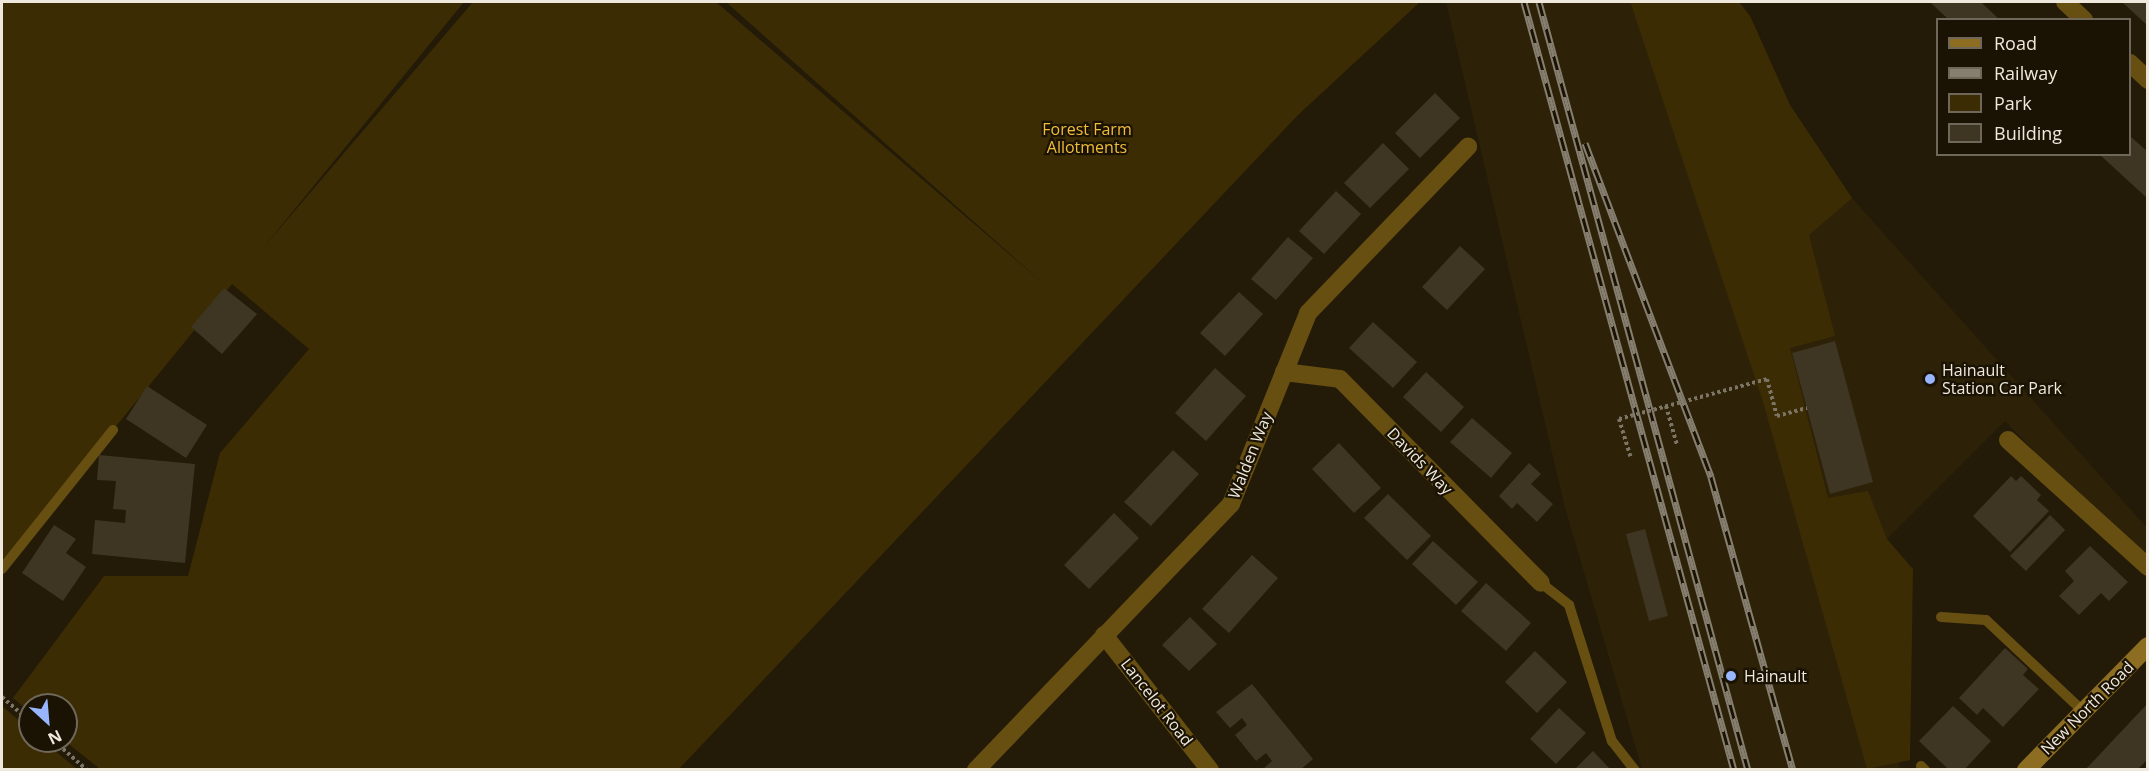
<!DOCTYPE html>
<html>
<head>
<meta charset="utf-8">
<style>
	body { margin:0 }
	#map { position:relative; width:2149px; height:771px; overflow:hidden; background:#231b08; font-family:"Open Sans",sans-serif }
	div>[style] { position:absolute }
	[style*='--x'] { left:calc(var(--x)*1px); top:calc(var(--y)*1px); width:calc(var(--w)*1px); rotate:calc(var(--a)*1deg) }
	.built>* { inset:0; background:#2d2208 }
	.green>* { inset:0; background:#3c2c04 }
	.building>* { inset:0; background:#3e3522 }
	.path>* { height:4px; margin-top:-2px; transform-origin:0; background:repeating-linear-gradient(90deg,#7c7566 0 3px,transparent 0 6px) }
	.lane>* { height:10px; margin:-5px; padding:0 5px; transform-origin:5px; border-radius:5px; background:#674f12 }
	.street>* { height:18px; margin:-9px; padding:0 9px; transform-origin:9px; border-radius:9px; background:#674f12 }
	.secondary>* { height:18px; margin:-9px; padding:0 9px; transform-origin:9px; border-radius:9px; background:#8c6d21 }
	.rail>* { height:7px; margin-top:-3.5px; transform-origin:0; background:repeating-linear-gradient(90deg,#1a1202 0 14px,#867f70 0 28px); box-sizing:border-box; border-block:2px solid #867f70 }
	.path-bridge>* { height:4px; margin-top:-2px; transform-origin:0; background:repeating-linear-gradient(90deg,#7c7566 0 3px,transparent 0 6px) }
	.dots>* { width:16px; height:16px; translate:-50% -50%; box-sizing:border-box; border:3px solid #1a1202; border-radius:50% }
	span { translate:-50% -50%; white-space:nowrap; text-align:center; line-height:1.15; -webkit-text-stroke:4.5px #1a1202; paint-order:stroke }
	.park-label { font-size:16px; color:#f1bd38 }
	.poi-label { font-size:16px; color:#eee8dd }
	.left { translate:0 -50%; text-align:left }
	.street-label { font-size:16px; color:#eee8dd }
	.frame { position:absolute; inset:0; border:3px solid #eee8dd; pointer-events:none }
	.legend { position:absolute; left:1936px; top:18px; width:195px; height:138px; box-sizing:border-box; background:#1a1202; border:2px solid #6f685a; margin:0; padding:8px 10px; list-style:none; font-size:18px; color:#eee8dd }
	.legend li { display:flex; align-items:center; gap:12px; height:30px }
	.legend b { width:30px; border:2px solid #6f685a }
	.north { position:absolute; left:18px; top:693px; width:60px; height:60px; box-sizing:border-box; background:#1a1202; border:2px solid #6f685a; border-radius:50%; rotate:154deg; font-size:16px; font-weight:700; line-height:24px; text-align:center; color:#eee8dd }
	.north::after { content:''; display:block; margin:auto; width:21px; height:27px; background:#97b6fd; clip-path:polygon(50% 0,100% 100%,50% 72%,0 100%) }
</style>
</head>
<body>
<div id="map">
	<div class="built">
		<i style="clip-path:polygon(1446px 2px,1739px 2px,1750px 16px,1790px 105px,1852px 198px,2147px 528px,2147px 555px,2142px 562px,2005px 421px,1887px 539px,1903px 614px,1879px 662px,1900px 769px,1642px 769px,1565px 508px)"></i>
	</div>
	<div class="green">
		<i style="clip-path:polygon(2px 2px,464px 2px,263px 248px,473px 2px,716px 2px,1044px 284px,726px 2px,1420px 2px,1298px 115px,678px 770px,100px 769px,65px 741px,66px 705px,30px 705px,30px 712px,13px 698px,104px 576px,188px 576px,220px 453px,309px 349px,232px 284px,2px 566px)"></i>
		<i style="clip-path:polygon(1626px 2px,1739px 2px,1750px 16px,1790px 105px,1852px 198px,1809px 235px,1835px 336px,1790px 348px,1828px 498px,1868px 491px,1887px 539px,1913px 569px,1910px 760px,1867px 769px,1763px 402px,1631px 4px)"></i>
		<i style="clip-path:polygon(2px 706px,30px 730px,30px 741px,43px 741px,77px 769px,2px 769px)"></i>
	</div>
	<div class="building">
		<i style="clip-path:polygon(1930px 2px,1981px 2px,2000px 20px,1949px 20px)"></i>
		<i style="clip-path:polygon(2122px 2px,2148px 2px,2148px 26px)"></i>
		<i style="clip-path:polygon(1435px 93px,1460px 118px,1420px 158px,1395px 133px)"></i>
		<i style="clip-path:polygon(2130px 136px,2148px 152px,2148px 199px,2099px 154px,2130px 154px)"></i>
		<i style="clip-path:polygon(1383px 143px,1409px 169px,1370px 208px,1344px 183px)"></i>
		<i style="clip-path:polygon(1336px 191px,1361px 214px,1324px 254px,1299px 231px)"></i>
		<i style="clip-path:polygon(1288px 237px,1313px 258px,1276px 300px,1251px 279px)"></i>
		<i style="clip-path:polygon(1460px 246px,1485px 269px,1447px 310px,1422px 287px)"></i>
		<i style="clip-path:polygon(224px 288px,257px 314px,222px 354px,191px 327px)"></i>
		<i style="clip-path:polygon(1239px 292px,1263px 314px,1225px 356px,1200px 333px)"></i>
		<i style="clip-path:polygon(1373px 322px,1417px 362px,1393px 388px,1349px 348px)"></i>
		<i style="clip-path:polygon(1835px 341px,1873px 482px,1830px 494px,1792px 353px)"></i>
		<i style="clip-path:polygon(1215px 368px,1246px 396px,1206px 441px,1175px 413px)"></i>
		<i style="clip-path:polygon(1426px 372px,1464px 407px,1441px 432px,1403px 397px)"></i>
		<i style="clip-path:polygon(147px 386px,207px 425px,186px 458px,126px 419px)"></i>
		<i style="clip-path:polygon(1472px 418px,1512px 453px,1491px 478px,1450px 442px)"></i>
		<i style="clip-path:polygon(1339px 443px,1381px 488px,1354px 513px,1312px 469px)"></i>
		<i style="clip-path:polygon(1173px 450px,1199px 474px,1151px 526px,1124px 502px)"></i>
		<i style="clip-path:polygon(99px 455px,195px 464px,185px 563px,92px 554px,95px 520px,125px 523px,126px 510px,113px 509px,116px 481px,97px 480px)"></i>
		<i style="clip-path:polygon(1529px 463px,1541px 474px,1531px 484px,1553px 504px,1537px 522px,1517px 503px,1512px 509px,1499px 496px)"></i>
		<i style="clip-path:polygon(2011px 476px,2016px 481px,2021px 476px,2041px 495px,2037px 500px,2049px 511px,2010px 552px,1973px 516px)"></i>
		<i style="clip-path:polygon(1388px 494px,1431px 536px,1407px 560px,1364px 518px)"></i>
		<i style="clip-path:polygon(1114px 513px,1139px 538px,1089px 589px,1064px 565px)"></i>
		<i style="clip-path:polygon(2050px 515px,2065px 530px,2026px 571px,2010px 556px)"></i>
		<i style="clip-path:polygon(54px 525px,76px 539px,66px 553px,86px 567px,63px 601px,22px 573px)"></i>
		<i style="clip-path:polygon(1645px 529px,1668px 616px,1649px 621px,1626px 534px)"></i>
		<i style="clip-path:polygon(1433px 541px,1478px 582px,1456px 605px,1412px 564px)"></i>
		<i style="clip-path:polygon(2090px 546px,2128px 582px,2109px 601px,2101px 593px,2079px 615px,2059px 596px,2074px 581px,2065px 571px)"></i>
		<i style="clip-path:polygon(1252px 555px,1278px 578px,1229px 633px,1202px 609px)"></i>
		<i style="clip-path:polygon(1486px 583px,1531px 623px,1506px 651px,1461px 611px)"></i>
		<i style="clip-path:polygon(1190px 617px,1217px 644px,1189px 671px,1162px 645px)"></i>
		<i style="clip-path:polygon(2005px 648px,2028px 669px,2023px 675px,2039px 689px,2003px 727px,1983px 708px,1977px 715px,1959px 698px)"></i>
		<i style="clip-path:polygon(1535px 651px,1567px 682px,1537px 713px,1505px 682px)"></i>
		<i style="clip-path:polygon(1252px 684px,1313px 759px,1300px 770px,1262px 770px,1272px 761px,1266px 753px,1256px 761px,1235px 735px,1247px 725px,1242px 718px,1230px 728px,1216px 712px)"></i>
		<i style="clip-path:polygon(2148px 703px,2148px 759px,2137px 770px,2085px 770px)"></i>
		<i style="clip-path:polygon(1953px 706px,1991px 741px,1964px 770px,1949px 770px,1919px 741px)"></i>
		<i style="clip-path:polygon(1559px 708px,1586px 733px,1556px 764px,1530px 739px)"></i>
		<i style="clip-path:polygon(1593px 751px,1611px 770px,1574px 770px)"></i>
	</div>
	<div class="path">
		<i style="--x:1767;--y:379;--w:38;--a:75"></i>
		<i style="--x:1777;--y:416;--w:31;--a:-15"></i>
		<i style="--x:1666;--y:406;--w:41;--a:74.2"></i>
		<i style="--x:1619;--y:419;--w:39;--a:73"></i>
		<i style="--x:2;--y:697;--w:37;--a:41"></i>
		<i style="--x:54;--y:741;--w:44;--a:41.3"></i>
	</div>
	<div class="lane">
		<i style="--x:2;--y:569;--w:178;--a:-51.4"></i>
		<i style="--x:1541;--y:583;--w:36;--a:38"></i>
		<i style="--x:1569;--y:605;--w:143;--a:72.5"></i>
		<i style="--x:1612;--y:741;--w:37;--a:52"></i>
		<i style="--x:1941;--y:617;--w:45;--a:3.8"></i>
		<i style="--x:1986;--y:620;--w:133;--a:43.2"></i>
		<i style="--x:1921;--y:766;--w:6;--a:45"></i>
	</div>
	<div class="street">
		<i style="--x:2065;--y:2;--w:26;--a:43"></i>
		<i style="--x:2130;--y:63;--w:25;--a:43"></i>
		<i style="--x:1284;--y:372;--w:56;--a:7.1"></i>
		<i style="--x:1340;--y:379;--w:286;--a:45.4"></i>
		<i style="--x:2008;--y:440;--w:189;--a:42.2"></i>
		<i style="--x:1104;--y:635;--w:172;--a:51.9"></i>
		<i style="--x:976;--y:770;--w:368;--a:-46.2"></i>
		<i style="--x:1231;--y:504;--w:206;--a:-68"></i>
		<i style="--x:1308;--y:313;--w:231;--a:-46.1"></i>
	</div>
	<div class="secondary">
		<i style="--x:2026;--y:770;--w:174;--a:-45.5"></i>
	</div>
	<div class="rail">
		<i style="--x:1524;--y:2;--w:796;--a:74.71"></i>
		<i style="--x:1539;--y:2;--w:796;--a:74.78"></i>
		<i style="--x:1585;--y:143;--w:357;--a:69.3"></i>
		<i style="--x:1711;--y:477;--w:304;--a:74.4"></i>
	</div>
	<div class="path-bridge">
		<i style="--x:1619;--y:419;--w:153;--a:-15.1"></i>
	</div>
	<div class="dots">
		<i style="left:1930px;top:379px;background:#97b6fd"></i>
		<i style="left:1731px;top:676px;background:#97b6fd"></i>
	</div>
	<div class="park-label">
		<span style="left:1087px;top:138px">Forest Farm<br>Allotments</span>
	</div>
	<div class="poi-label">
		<span class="left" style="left:1942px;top:379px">Hainault<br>Station Car Park</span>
		<span class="left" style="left:1744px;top:676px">Hainault</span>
	</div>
	<div class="street-label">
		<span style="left:1250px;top:455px;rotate:-68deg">Walden Way</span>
		<span style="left:1420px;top:461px;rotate:46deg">Davids Way</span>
		<span style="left:1157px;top:702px;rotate:52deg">Lancelot Road</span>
		<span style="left:2087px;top:708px;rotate:-45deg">New North Road</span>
	</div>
	<div class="frame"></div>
	<ul class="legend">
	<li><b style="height:8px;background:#8c6d21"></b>Road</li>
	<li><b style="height:8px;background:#867f70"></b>Railway</li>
	<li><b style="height:16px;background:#3c2c04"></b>Park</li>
	<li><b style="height:16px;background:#3e3522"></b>Building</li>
	</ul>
	<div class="north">N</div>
</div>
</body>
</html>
